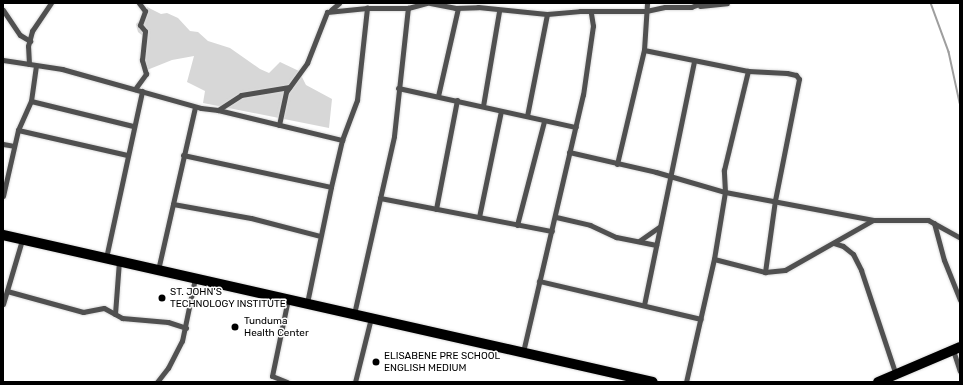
<!DOCTYPE html>
<html>
<head>
<meta charset="utf-8">
<style>
	body { margin:0 }
	#map { position:relative; width:963px; height:385px; overflow:hidden; background:#fff; font-family:Rubik,sans-serif }
	div>[style] { position:absolute }
	[style*='--x'] { left:calc(var(--x)*1px); top:calc(var(--y)*1px); width:calc(var(--w)*1px); rotate:calc(var(--a)*1deg) }
	.green>* { inset:0; background:#d7d7d7 }
	.stream>* { height:1.5px; margin:-0.75px; padding:0 0.75px; transform-origin:0.75px; border-radius:0.75px; background:#9e9e9e }
	.roads { filter:drop-shadow(0 0 1px #dbdbdb) drop-shadow(0 0 1px #dbdbdb) }
	.street>* { height:5px; margin:-2.5px; padding:0 2.5px; transform-origin:2.5px; border-radius:2.5px; background:#505050 }
	.highway>* { height:10px; margin:-5px; padding:0 5px; transform-origin:5px; border-radius:5px; background:#000 }
	.dots>* { width:11px; height:11px; translate:-50% -50%; box-sizing:border-box; border:2px solid #fff; border-radius:50% }
	span { translate:-50% -50%; white-space:nowrap; text-align:center; line-height:1.15; -webkit-text-stroke:3px #fff; paint-order:stroke }
	.poi-label { font-size:10px; color:#000 }
	.left { translate:0 -50%; text-align:left }
	.frame { position:absolute; inset:0; border:4px solid #000; pointer-events:none }
</style>
</head>
<body>
<div id="map">
	<div class="green">
		<i style="clip-path:polygon(147px 7px,161px 14px,167px 13px,178px 18px,190px 31px,198px 32px,208px 41px,230px 48px,260px 69px,269px 73px,280px 62px,299px 71px,306px 85px,332px 99px,329px 128px,203px 103px,205px 91px,187px 82px,194px 56px,172px 60px,147px 70px,141px 49px,143px 36px,138px 32px,136px 24px,148px 13px)"></i>
	</div>
	<div class="stream">
		<i style="--x:931;--y:3;--w:52;--a:69.8"></i>
		<i style="--x:949;--y:52;--w:52;--a:77.8"></i>
	</div>
	<div class="roads">
		<div class="street">
			<i style="--x:430;--y:3;--w:25;--a:11"></i>
			<i style="--x:455;--y:8;--w:23;--a:-2"></i>
			<i style="--x:478;--y:7;--w:69;--a:5.8"></i>
			<i style="--x:547;--y:14;--w:33;--a:-5"></i>
			<i style="--x:580;--y:11;--w:66;--a:0"></i>
			<i style="--x:646;--y:11;--w:19;--a:-12"></i>
			<i style="--x:665;--y:7;--w:26;--a:0"></i>
			<i style="--x:691;--y:7;--w:12;--a:-20"></i>
			<i style="--x:700;--y:6;--w:27;--a:-6"></i>
			<i style="--x:3;--y:10;--w:30;--a:56"></i>
			<i style="--x:20;--y:35;--w:12;--a:31"></i>
			<i style="--x:331;--y:10;--w:11;--a:-41"></i>
			<i style="--x:644;--y:50;--w:106;--a:11.4"></i>
			<i style="--x:748;--y:71;--w:39;--a:3"></i>
			<i style="--x:787;--y:73;--w:9;--a:13"></i>
			<i style="--x:796;--y:75;--w:5;--a:53"></i>
			<i style="--x:799;--y:79;--w:123;--a:101.2"></i>
			<i style="--x:775;--y:200;--w:73;--a:97.9"></i>
			<i style="--x:3;--y:60;--w:60;--a:8.7"></i>
			<i style="--x:62;--y:69;--w:144;--a:15.7"></i>
			<i style="--x:201;--y:108;--w:17;--a:7"></i>
			<i style="--x:218;--y:110;--w:128;--a:13.6"></i>
			<i style="--x:29;--y:64;--w:18;--a:-93"></i>
			<i style="--x:28;--y:46;--w:16;--a:-75"></i>
			<i style="--x:32;--y:31;--w:34;--a:-56"></i>
			<i style="--x:398;--y:88;--w:182;--a:12.4"></i>
			<i style="--x:135;--y:89;--w:19;--a:-54"></i>
			<i style="--x:146;--y:74;--w:15;--a:-106"></i>
			<i style="--x:142;--y:60;--w:29;--a:-84"></i>
			<i style="--x:145;--y:31;--w:8;--a:-130"></i>
			<i style="--x:140;--y:25;--w:15;--a:-70"></i>
			<i style="--x:145;--y:11;--w:10;--a:-127"></i>
			<i style="--x:438;--y:96;--w:90;--a:-77.2"></i>
			<i style="--x:31;--y:101;--w:105;--a:13.8"></i>
			<i style="--x:483;--y:106;--w:96;--a:-80.4"></i>
			<i style="--x:218;--y:110;--w:27;--a:-33"></i>
			<i style="--x:241;--y:95;--w:49;--a:-9.5"></i>
			<i style="--x:527;--y:116;--w:104;--a:-78.9"></i>
			<i style="--x:279;--y:125;--w:34;--a:-78"></i>
			<i style="--x:286;--y:92;--w:36;--a:-54"></i>
			<i style="--x:307;--y:63;--w:55;--a:-68.6"></i>
			<i style="--x:327;--y:12;--w:40;--a:-5.7"></i>
			<i style="--x:367;--y:8;--w:41;--a:0"></i>
			<i style="--x:408;--y:8;--w:20;--a:-15"></i>
			<i style="--x:18;--y:130;--w:112;--a:12.9"></i>
			<i style="--x:3;--y:144;--w:11;--a:10"></i>
			<i style="--x:569;--y:152;--w:89;--a:12.9"></i>
			<i style="--x:656;--y:172;--w:72;--a:16.2"></i>
			<i style="--x:725;--y:192;--w:151;--a:10.7"></i>
			<i style="--x:873;--y:220;--w:55;--a:0"></i>
			<i style="--x:928;--y:220;--w:37;--a:29"></i>
			<i style="--x:183;--y:155;--w:151;--a:12.2"></i>
			<i style="--x:617;--y:164;--w:117;--a:-76.7"></i>
			<i style="--x:644;--y:50;--w:47;--a:-86.3"></i>
			<i style="--x:3;--y:196;--w:68;--a:-77.2"></i>
			<i style="--x:18;--y:130;--w:32;--a:-66"></i>
			<i style="--x:31;--y:101;--w:35;--a:-82"></i>
			<i style="--x:380;--y:198;--w:175;--a:10.9"></i>
			<i style="--x:173;--y:204;--w:79;--a:10.2"></i>
			<i style="--x:251;--y:218;--w:71;--a:14.6"></i>
			<i style="--x:436;--y:209;--w:111;--a:-79.1"></i>
			<i style="--x:479;--y:217;--w:108;--a:-78.3"></i>
			<i style="--x:556;--y:217;--w:35;--a:13"></i>
			<i style="--x:590;--y:225;--w:29;--a:25"></i>
			<i style="--x:616;--y:237;--w:41;--a:11.3"></i>
			<i style="--x:934;--y:223;--w:38;--a:75"></i>
			<i style="--x:944;--y:260;--w:43;--a:68.2"></i>
			<i style="--x:517;--y:225;--w:107;--a:-75.4"></i>
			<i style="--x:639;--y:241;--w:24;--a:-35"></i>
			<i style="--x:834;--y:243;--w:9;--a:18"></i>
			<i style="--x:843;--y:246;--w:13;--a:39"></i>
			<i style="--x:853;--y:254;--w:18;--a:63"></i>
			<i style="--x:861;--y:270;--w:111;--a:71.6"></i>
			<i style="--x:106;--y:258;--w:171;--a:-77.8"></i>
			<i style="--x:714;--y:259;--w:68;--a:-80.7"></i>
			<i style="--x:725;--y:192;--w:22;--a:-93"></i>
			<i style="--x:724;--y:170;--w:102;--a:-76.4"></i>
			<i style="--x:158;--y:270;--w:167;--a:-77.2"></i>
			<i style="--x:539;--y:281;--w:166;--a:13.2"></i>
			<i style="--x:7;--y:291;--w:79;--a:15.4"></i>
			<i style="--x:83;--y:312;--w:21;--a:-11"></i>
			<i style="--x:104;--y:308;--w:21;--a:29"></i>
			<i style="--x:122;--y:318;--w:46;--a:5"></i>
			<i style="--x:168;--y:322;--w:19;--a:18"></i>
			<i style="--x:307;--y:303;--w:118;--a:-78.3"></i>
			<i style="--x:331;--y:187;--w:48;--a:-76.8"></i>
			<i style="--x:342;--y:140;--w:43;--a:-69.4"></i>
			<i style="--x:357;--y:100;--w:93;--a:-83.8"></i>
			<i style="--x:3;--y:304;--w:67;--a:-73.5"></i>
			<i style="--x:644;--y:305;--w:248;--a:-78.4"></i>
			<i style="--x:115;--y:314;--w:53;--a:-85.7"></i>
			<i style="--x:354;--y:314;--w:182;--a:-77.3"></i>
			<i style="--x:394;--y:136;--w:129;--a:-83.8"></i>
			<i style="--x:953;--y:350;--w:22;--a:72"></i>
			<i style="--x:523;--y:352;--w:264;--a:-76.9"></i>
			<i style="--x:583;--y:95;--w:70;--a:-81.8"></i>
			<i style="--x:593;--y:26;--w:13;--a:-99"></i>
			<i style="--x:157;--y:382;--w:18;--a:-52"></i>
			<i style="--x:168;--y:368;--w:30;--a:-63"></i>
			<i style="--x:182;--y:341;--w:64;--a:-78.3"></i>
			<i style="--x:287;--y:382;--w:16;--a:-158"></i>
			<i style="--x:272;--y:376;--w:79;--a:-78.3"></i>
			<i style="--x:355;--y:382;--w:66;--a:-76"></i>
			<i style="--x:686;--y:382;--w:126;--a:-77.2"></i>
			<i style="--x:714;--y:259;--w:53;--a:14.3"></i>
			<i style="--x:765;--y:272;--w:20;--a:-6"></i>
			<i style="--x:785;--y:270;--w:101;--a:-29.6"></i>
		</div>
		<div class="highway">
			<i style="--x:3;--y:235;--w:666;--a:12.74"></i>
			<i style="--x:878;--y:382;--w:89;--a:-23.1"></i>
		</div>
	</div>
	<div class="dots">
		<i style="left:162px;top:298px;background:#000"></i>
		<i style="left:235px;top:327px;background:#000"></i>
		<i style="left:376px;top:362px;background:#000"></i>
	</div>
	<div class="poi-label">
		<span class="left" style="left:170px;top:298px">ST. JOHN'S<br>TECHNOLOGY INSTITUTE</span>
		<span class="left" style="left:244px;top:327px">Tunduma<br>Health Center</span>
		<span class="left" style="left:384px;top:362px">ELISABENE PRE SCHOOL<br>ENGLISH MEDIUM</span>
	</div>
	<div class="frame"></div>
</div>
</body>
</html>
